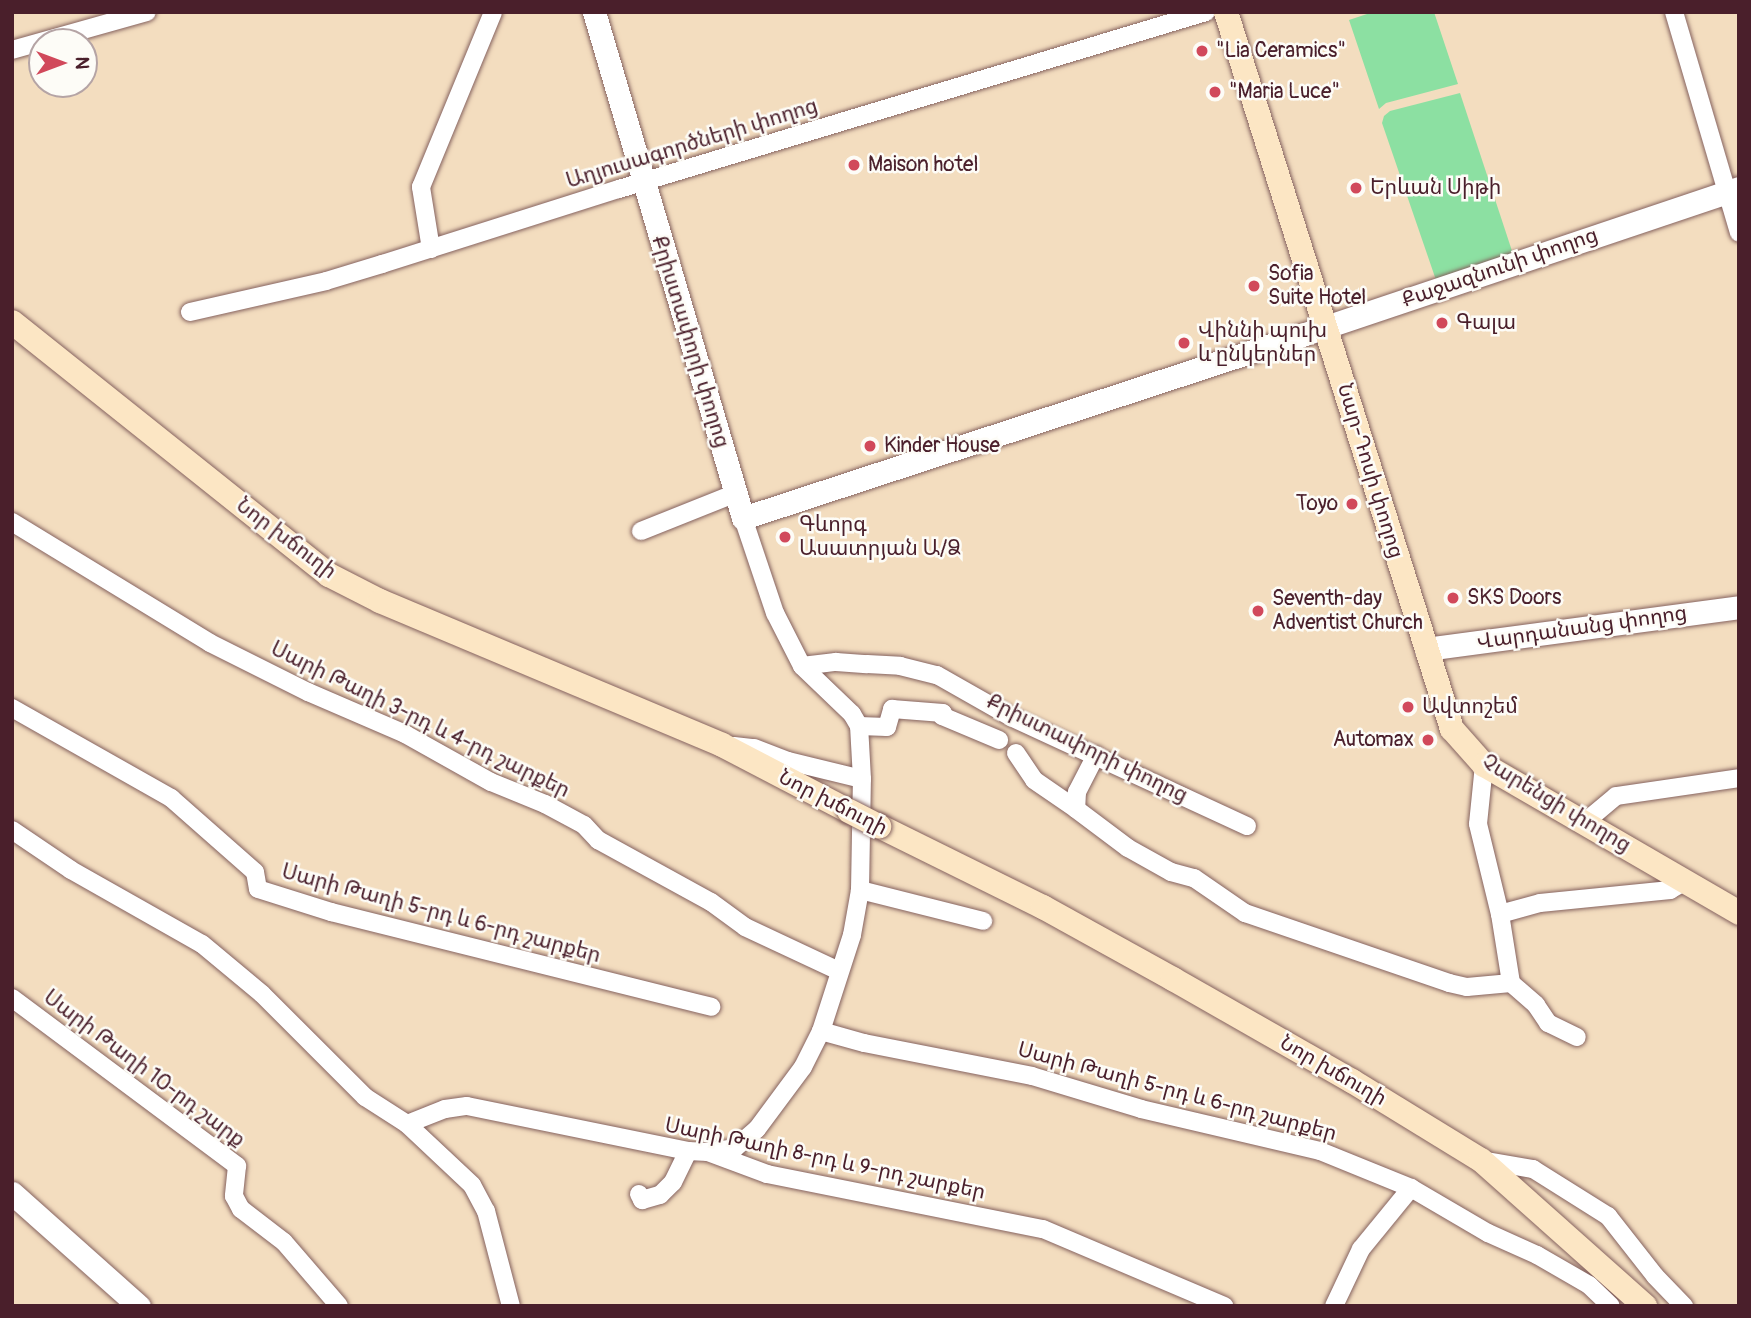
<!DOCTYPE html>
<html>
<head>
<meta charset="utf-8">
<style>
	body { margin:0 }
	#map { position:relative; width:1751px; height:1318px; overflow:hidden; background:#f3ddbf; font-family:Pangolin,"Noto Sans Armenian",sans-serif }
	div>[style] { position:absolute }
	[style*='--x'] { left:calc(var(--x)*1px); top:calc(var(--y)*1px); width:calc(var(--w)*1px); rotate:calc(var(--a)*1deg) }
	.green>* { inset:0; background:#8ce0a2 }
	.roads { filter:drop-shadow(0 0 2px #85625f) drop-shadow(0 0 2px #85625f) }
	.minor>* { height:18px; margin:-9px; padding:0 9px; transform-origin:9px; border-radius:9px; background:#fff }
	.tertiary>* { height:23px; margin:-11.5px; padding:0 11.5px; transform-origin:11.5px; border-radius:11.5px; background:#fff }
	.secondary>* { height:24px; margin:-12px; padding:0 12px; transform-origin:12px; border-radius:12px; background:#fce6c4 }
	.bridges { filter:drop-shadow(0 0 2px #85625f) drop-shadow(0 0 2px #85625f) }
	.secondary-bridge>* { height:24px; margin:-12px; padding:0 12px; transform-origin:12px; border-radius:12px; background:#fce6c4 }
	.dots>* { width:19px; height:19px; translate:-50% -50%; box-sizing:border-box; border:4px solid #fdfcf7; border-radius:50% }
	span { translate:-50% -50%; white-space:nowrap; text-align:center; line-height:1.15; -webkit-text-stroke:5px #fdfcf7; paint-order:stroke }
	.poi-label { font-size:21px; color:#4a1f2b }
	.left { translate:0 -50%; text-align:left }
	.right { translate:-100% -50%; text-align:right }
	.street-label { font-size:21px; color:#4a1f2b }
	.frame { position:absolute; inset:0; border:14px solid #4a1f2b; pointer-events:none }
	.north { position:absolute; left:28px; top:28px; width:70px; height:70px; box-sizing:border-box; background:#fdfcf7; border:2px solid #b5a4a5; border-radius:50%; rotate:90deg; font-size:19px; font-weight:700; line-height:28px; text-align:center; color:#4a1f2b }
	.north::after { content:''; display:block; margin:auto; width:24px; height:32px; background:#d1495b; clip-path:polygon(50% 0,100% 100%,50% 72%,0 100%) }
</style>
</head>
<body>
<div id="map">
	<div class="green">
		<i style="clip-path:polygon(1373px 12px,1434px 12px,1458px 84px,1386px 103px,1379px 109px,1349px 20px)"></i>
		<i style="clip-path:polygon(1460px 93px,1513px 254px,1436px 280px,1382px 123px,1384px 116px,1390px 111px)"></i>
	</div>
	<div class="roads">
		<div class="minor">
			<i style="--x:1674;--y:12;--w:230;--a:73.6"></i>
			<i style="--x:12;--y:50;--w:140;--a:-15.7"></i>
			<i style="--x:431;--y:249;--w:63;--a:-99.2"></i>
			<i style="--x:421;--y:187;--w:189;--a:-67.6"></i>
			<i style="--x:190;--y:312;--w:139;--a:-12.8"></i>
			<i style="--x:326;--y:281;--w:59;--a:-16.9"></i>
			<i style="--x:382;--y:264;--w:249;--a:-17.6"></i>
			<i style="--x:619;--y:189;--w:613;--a:-16.78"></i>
			<i style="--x:12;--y:522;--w:232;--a:31.4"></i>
			<i style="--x:210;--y:643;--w:110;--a:26.6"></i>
			<i style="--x:308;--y:692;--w:106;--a:23.4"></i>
			<i style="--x:405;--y:734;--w:98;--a:29.2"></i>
			<i style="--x:491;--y:782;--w:58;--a:22.2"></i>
			<i style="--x:545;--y:804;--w:44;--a:28.3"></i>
			<i style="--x:584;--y:825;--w:21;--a:47"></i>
			<i style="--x:598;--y:840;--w:129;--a:28.8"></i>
			<i style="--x:711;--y:902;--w:42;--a:36.3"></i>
			<i style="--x:745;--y:927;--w:104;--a:25.1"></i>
			<i style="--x:641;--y:531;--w:102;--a:-21.8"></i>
			<i style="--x:802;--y:666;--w:34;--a:-7"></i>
			<i style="--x:836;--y:662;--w:31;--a:4"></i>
			<i style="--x:867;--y:664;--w:33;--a:3"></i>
			<i style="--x:900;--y:666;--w:38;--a:14"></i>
			<i style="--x:937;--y:675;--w:85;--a:29.6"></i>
			<i style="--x:1011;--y:717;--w:260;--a:24.8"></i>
			<i style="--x:12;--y:708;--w:183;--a:29.5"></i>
			<i style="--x:171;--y:798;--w:112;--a:41.4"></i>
			<i style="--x:255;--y:872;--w:17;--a:80"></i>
			<i style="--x:258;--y:889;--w:77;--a:17.5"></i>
			<i style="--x:331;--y:912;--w:392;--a:14"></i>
			<i style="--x:859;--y:726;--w:28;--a:2"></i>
			<i style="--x:887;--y:727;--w:19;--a:-74"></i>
			<i style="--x:892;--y:709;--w:51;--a:4.5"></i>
			<i style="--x:943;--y:713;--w:3;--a:108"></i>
			<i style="--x:942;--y:716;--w:62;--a:22.8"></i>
			<i style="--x:734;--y:746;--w:20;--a:6"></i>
			<i style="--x:754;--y:748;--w:36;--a:21"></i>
			<i style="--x:788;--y:761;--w:76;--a:13.7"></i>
			<i style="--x:1016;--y:753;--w:32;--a:56"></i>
			<i style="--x:1034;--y:780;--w:51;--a:34.6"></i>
			<i style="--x:1096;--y:755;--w:42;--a:117.2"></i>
			<i style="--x:1077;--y:792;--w:17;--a:93"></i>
			<i style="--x:1076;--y:809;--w:65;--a:36.9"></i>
			<i style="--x:1128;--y:848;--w:49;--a:29.2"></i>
			<i style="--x:1171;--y:872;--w:24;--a:15"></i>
			<i style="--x:1194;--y:878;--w:62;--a:34.5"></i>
			<i style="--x:1245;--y:913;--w:216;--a:18.9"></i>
			<i style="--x:1449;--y:983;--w:18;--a:13"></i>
			<i style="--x:1467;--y:987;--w:44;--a:-5.2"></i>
			<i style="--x:1484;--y:765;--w:59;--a:95.8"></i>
			<i style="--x:1478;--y:824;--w:93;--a:76.3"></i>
			<i style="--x:1500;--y:914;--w:70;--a:80.9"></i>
			<i style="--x:1511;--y:983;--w:33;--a:41"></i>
			<i style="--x:1536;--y:1005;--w:22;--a:56"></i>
			<i style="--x:1548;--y:1023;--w:32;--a:26"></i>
			<i style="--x:1585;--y:822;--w:40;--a:-40"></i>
			<i style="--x:1616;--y:796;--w:124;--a:-8.3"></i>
			<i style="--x:12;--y:830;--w:71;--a:34.1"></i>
			<i style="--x:71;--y:870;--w:150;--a:29.5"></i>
			<i style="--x:202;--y:944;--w:78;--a:39.8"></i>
			<i style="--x:262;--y:994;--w:146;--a:45"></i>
			<i style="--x:365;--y:1097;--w:50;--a:32.7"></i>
			<i style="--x:407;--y:1124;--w:89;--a:43.2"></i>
			<i style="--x:472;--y:1185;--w:30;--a:62"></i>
			<i style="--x:486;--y:1211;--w:98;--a:75.3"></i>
			<i style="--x:860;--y:890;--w:127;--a:14.1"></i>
			<i style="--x:1500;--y:914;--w:41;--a:-15.4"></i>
			<i style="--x:1540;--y:903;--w:131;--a:-5.7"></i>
			<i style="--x:1670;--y:890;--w:16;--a:-30"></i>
			<i style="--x:12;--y:998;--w:281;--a:36.7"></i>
			<i style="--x:237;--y:1166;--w:30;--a:96"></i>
			<i style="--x:234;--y:1196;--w:15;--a:62"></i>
			<i style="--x:241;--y:1209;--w:54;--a:37.5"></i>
			<i style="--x:284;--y:1242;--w:84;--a:49.3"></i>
			<i style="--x:821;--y:1031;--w:45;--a:15.6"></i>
			<i style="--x:864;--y:1043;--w:171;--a:11.1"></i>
			<i style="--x:1032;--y:1076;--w:114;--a:16.8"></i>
			<i style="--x:1141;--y:1109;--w:184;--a:13.2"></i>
			<i style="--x:1320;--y:1151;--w:98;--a:22.1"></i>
			<i style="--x:1411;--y:1188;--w:89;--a:30.3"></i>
			<i style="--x:1488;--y:1233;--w:54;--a:24.2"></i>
			<i style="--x:1537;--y:1255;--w:60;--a:30"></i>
			<i style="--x:1589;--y:1285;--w:30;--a:44"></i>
			<i style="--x:407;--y:1124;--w:41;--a:-21.5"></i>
			<i style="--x:445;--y:1109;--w:22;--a:-8"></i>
			<i style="--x:467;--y:1106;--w:226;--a:11.5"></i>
			<i style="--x:688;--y:1151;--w:20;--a:3"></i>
			<i style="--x:708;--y:1152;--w:63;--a:20.4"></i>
			<i style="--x:767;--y:1174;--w:281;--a:11.3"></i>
			<i style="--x:1043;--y:1229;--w:197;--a:23"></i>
			<i style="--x:708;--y:1152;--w:27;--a:-8"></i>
			<i style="--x:735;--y:1148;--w:29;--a:-41"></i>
			<i style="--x:757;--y:1129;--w:77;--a:-53.4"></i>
			<i style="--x:803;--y:1067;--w:40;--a:-63.4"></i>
			<i style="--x:821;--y:1031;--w:101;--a:-72.1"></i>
			<i style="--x:852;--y:935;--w:46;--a:-79.9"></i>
			<i style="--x:860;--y:890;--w:111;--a:-89"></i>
			<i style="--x:862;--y:779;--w:53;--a:-93.2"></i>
			<i style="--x:859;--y:726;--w:14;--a:-120"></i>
			<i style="--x:852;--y:714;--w:69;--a:-136.2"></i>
			<i style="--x:802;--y:666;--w:59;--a:-117"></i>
			<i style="--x:775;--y:613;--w:100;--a:-108.6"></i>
			<i style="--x:1481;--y:1160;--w:53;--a:9.8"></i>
			<i style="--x:1533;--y:1169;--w:89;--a:32.1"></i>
			<i style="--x:1608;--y:1216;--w:76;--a:51.9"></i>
			<i style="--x:1655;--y:1276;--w:42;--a:46"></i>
			<i style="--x:639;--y:1194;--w:7;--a:63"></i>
			<i style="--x:642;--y:1200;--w:19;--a:-16"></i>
			<i style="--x:660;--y:1195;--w:18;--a:-45"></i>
			<i style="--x:673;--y:1182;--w:34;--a:-64"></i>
			<i style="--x:1334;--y:1306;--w:63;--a:-64.7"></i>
			<i style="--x:1361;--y:1249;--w:79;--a:-50.7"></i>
		</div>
		<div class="tertiary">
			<i style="--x:594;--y:12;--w:527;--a:73.59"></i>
			<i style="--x:743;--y:518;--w:588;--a:-18.13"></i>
			<i style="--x:1302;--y:335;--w:461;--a:-18.6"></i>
			<i style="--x:1426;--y:649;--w:316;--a:-7.6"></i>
			<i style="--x:12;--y:1193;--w:170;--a:41.7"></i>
		</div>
		<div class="secondary">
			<i style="--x:1226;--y:12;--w:752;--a:72.51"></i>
			<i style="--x:1452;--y:729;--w:48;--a:48.4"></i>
			<i style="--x:1484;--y:765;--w:295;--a:30.1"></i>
			<i style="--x:12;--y:322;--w:406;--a:38.6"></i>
			<i style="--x:329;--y:575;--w:57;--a:27"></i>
			<i style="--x:380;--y:601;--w:371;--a:22.8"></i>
			<i style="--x:722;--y:745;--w:143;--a:27.5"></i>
			<i style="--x:879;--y:826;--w:183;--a:26.3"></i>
			<i style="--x:1043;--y:907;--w:149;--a:29"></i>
			<i style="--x:1173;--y:979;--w:206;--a:29.7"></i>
			<i style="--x:1352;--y:1081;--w:151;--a:31.5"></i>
			<i style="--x:1481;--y:1160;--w:220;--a:41.7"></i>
		</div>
	</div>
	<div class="bridges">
		<div class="secondary-bridge">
			<i style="--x:849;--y:811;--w:34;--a:27"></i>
		</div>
	</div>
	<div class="dots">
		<i style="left:1202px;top:51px;background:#d1495b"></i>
		<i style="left:1215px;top:92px;background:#d1495b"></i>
		<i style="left:854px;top:165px;background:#d1495b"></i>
		<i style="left:1356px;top:188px;background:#d1495b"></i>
		<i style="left:1254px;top:286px;background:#d1495b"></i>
		<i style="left:1442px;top:323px;background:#d1495b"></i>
		<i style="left:1184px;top:343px;background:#d1495b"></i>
		<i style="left:870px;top:446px;background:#d1495b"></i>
		<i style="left:1352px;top:504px;background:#d1495b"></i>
		<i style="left:785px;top:537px;background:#d1495b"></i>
		<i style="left:1453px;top:598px;background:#d1495b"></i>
		<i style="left:1258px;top:611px;background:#d1495b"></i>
		<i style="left:1408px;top:707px;background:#d1495b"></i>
		<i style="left:1428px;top:740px;background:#d1495b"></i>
	</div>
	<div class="poi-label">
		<span class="left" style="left:1216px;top:51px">"Lia Ceramics"</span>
		<span class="left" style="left:1229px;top:92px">"Maria Luce"</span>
		<span class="left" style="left:868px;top:165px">Maison hotel</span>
		<span class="left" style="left:1370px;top:188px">Երևան Սիթի</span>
		<span class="left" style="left:1268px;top:286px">Sofia<br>Suite Hotel</span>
		<span class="left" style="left:1456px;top:323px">Գալա</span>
		<span class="left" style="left:1198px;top:343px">Վիննի պուխ<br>և ընկերներ</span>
		<span class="left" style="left:884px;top:446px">Kinder House</span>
		<span class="right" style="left:1338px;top:504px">Toyo</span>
		<span class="left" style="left:799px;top:537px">Գևորգ<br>Ասատրյան Ա/Ձ</span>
		<span class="left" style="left:1467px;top:598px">SKS Doors</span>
		<span class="left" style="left:1272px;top:611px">Seventh-day<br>Adventist Church</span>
		<span class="left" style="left:1422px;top:707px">Ավտոշեմ</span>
		<span class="right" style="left:1414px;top:740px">Automax</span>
	</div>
	<div class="street-label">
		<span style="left:692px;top:144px;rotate:-17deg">Աղյուսագործների փողոց</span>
		<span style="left:1500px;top:268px;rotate:-19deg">Քաջազնունի փողոց</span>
		<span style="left:690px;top:342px;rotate:73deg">Քրիստափորի փողոց</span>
		<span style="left:1370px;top:471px;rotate:73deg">Նար-Դոսի փողոց</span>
		<span style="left:286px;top:539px;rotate:37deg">Նոր խճուղի</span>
		<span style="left:1582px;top:628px;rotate:-8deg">Վարդանանց փողոց</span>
		<span style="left:420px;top:720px;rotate:26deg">Սարի Թաղի 3-րդ և 4-րդ շարքեր</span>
		<span style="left:1087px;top:749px;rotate:26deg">Քրիստափորի փողոց</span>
		<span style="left:833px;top:803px;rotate:27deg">Նոր խճուղի</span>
		<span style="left:1556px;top:804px;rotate:31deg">Չարենցի փողոց</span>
		<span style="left:441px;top:914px;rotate:15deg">Սարի Թաղի 5-րդ և 6-րդ շարքեր</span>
		<span style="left:144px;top:1069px;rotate:37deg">Սարի Թաղի 10-րդ շարք</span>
		<span style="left:1333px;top:1071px;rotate:30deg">Նոր խճուղի</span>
		<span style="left:1177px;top:1092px;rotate:15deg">Սարի Թաղի 5-րդ և 6-րդ շարքեր</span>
		<span style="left:825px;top:1159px;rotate:12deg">Սարի Թաղի 8-րդ և 9-րդ շարքեր</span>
	</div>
	<div class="frame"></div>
	<div class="north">N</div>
</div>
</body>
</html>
